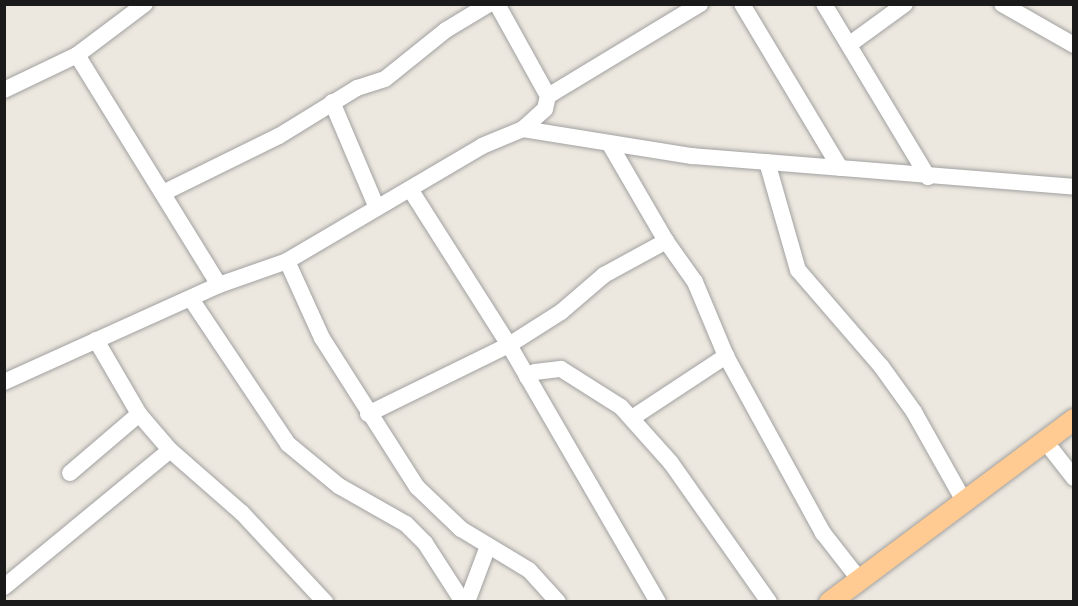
<!DOCTYPE html>
<html>
<head>
<meta charset="utf-8">
<style>
	body { margin:0 }
	#map { position:relative; width:1078px; height:606px; overflow:hidden; background:#ede8df; font-family:Montserrat,sans-serif }
	div>[style] { position:absolute }
	[style*='--x'] { left:calc(var(--x)*1px); top:calc(var(--y)*1px); width:calc(var(--w)*1px); rotate:calc(var(--a)*1deg) }
	.roads { filter:drop-shadow(0 0 2px #a1a1a1) drop-shadow(0 0 2px #a1a1a1) }
	.minor>* { height:16px; margin:-8px; padding:0 8px; transform-origin:8px; border-radius:8px; background:#fff }
	.major>* { height:21px; margin:-10.5px; padding:0 10.5px; transform-origin:10.5px; border-radius:10.5px; background:#ffcb92 }
	span { translate:-50% -50%; white-space:nowrap; text-align:center; line-height:1.15; -webkit-text-stroke:5px #fff; paint-order:stroke }
	.frame { position:absolute; inset:0; border:6px solid #1a1a1a; pointer-events:none }
</style>
</head>
<body>
<div id="map">
	<div class="roads">
		<div class="minor">
			<i style="--x:497;--y:4;--w:105;--a:61"></i>
			<i style="--x:548;--y:96;--w:13;--a:103"></i>
			<i style="--x:545;--y:109;--w:30;--a:138"></i>
			<i style="--x:742;--y:4;--w:191;--a:59.1"></i>
			<i style="--x:824;--y:4;--w:202;--a:59"></i>
			<i style="--x:1002;--y:4;--w:83;--a:29.7"></i>
			<i style="--x:850;--y:44;--w:68;--a:-36"></i>
			<i style="--x:77;--y:55;--w:270;--a:58.3"></i>
			<i style="--x:4;--y:90;--w:81;--a:-25.6"></i>
			<i style="--x:77;--y:55;--w:85;--a:-36.9"></i>
			<i style="--x:548;--y:96;--w:178;--a:-31.2"></i>
			<i style="--x:332;--y:102;--w:115;--a:67"></i>
			<i style="--x:609;--y:143;--w:113;--a:59.8"></i>
			<i style="--x:666;--y:241;--w:50;--a:54.7"></i>
			<i style="--x:695;--y:282;--w:80;--a:67.3"></i>
			<i style="--x:726;--y:356;--w:202;--a:61.3"></i>
			<i style="--x:823;--y:533;--w:58;--a:52"></i>
			<i style="--x:767;--y:162;--w:112;--a:74"></i>
			<i style="--x:798;--y:270;--w:127;--a:49.2"></i>
			<i style="--x:881;--y:366;--w:57;--a:54.3"></i>
			<i style="--x:914;--y:412;--w:102;--a:60.7"></i>
			<i style="--x:410;--y:189;--w:185;--a:57.6"></i>
			<i style="--x:509;--y:345;--w:297;--a:59.9"></i>
			<i style="--x:163;--y:193;--w:129;--a:-26.2"></i>
			<i style="--x:279;--y:136;--w:92;--a:-31.6"></i>
			<i style="--x:357;--y:88;--w:29;--a:-18"></i>
			<i style="--x:385;--y:79;--w:78;--a:-38.8"></i>
			<i style="--x:446;--y:30;--w:50;--a:-31.2"></i>
			<i style="--x:287;--y:261;--w:85;--a:65.6"></i>
			<i style="--x:322;--y:338;--w:177;--a:57.5"></i>
			<i style="--x:417;--y:487;--w:61;--a:43.7"></i>
			<i style="--x:461;--y:529;--w:79;--a:31.1"></i>
			<i style="--x:529;--y:570;--w:43;--a:47.8"></i>
			<i style="--x:191;--y:299;--w:174;--a:56.2"></i>
			<i style="--x:288;--y:444;--w:66;--a:39.5"></i>
			<i style="--x:339;--y:486;--w:77;--a:29.6"></i>
			<i style="--x:406;--y:524;--w:27;--a:45"></i>
			<i style="--x:425;--y:543;--w:70;--a:57.2"></i>
			<i style="--x:96;--y:340;--w:86;--a:59.8"></i>
			<i style="--x:139;--y:414;--w:48;--a:49.3"></i>
			<i style="--x:170;--y:450;--w:96;--a:41.2"></i>
			<i style="--x:242;--y:513;--w:122;--a:47"></i>
			<i style="--x:527;--y:377;--w:9;--a:-32"></i>
			<i style="--x:535;--y:372;--w:26;--a:-7"></i>
			<i style="--x:561;--y:369;--w:71;--a:32.3"></i>
			<i style="--x:621;--y:407;--w:75;--a:48.2"></i>
			<i style="--x:671;--y:463;--w:170;--a:54.8"></i>
			<i style="--x:4;--y:382;--w:236;--a:-24.3"></i>
			<i style="--x:219;--y:285;--w:72;--a:-19.4"></i>
			<i style="--x:287;--y:261;--w:226;--a:-30.5"></i>
			<i style="--x:482;--y:146;--w:44;--a:-22.5"></i>
			<i style="--x:523;--y:129;--w:171;--a:9.1"></i>
			<i style="--x:692;--y:156;--w:383;--a:4.6"></i>
			<i style="--x:368;--y:414;--w:157;--a:-26.1"></i>
			<i style="--x:509;--y:345;--w:62;--a:-32.4"></i>
			<i style="--x:561;--y:312;--w:57;--a:-40.7"></i>
			<i style="--x:604;--y:275;--w:71;--a:-28.7"></i>
			<i style="--x:632;--y:418;--w:113;--a:-33.4"></i>
			<i style="--x:1045;--y:441;--w:47;--a:51.9"></i>
			<i style="--x:70;--y:473;--w:91;--a:-40.5"></i>
			<i style="--x:4;--y:587;--w:215;--a:-39.5"></i>
			<i style="--x:467;--y:602;--w:60;--a:-69.4"></i>
		</div>
		<div class="major">
			<i style="--x:829;--y:602;--w:306;--a:-36.8"></i>
		</div>
	</div>
	<div class="frame"></div>
</div>
</body>
</html>
